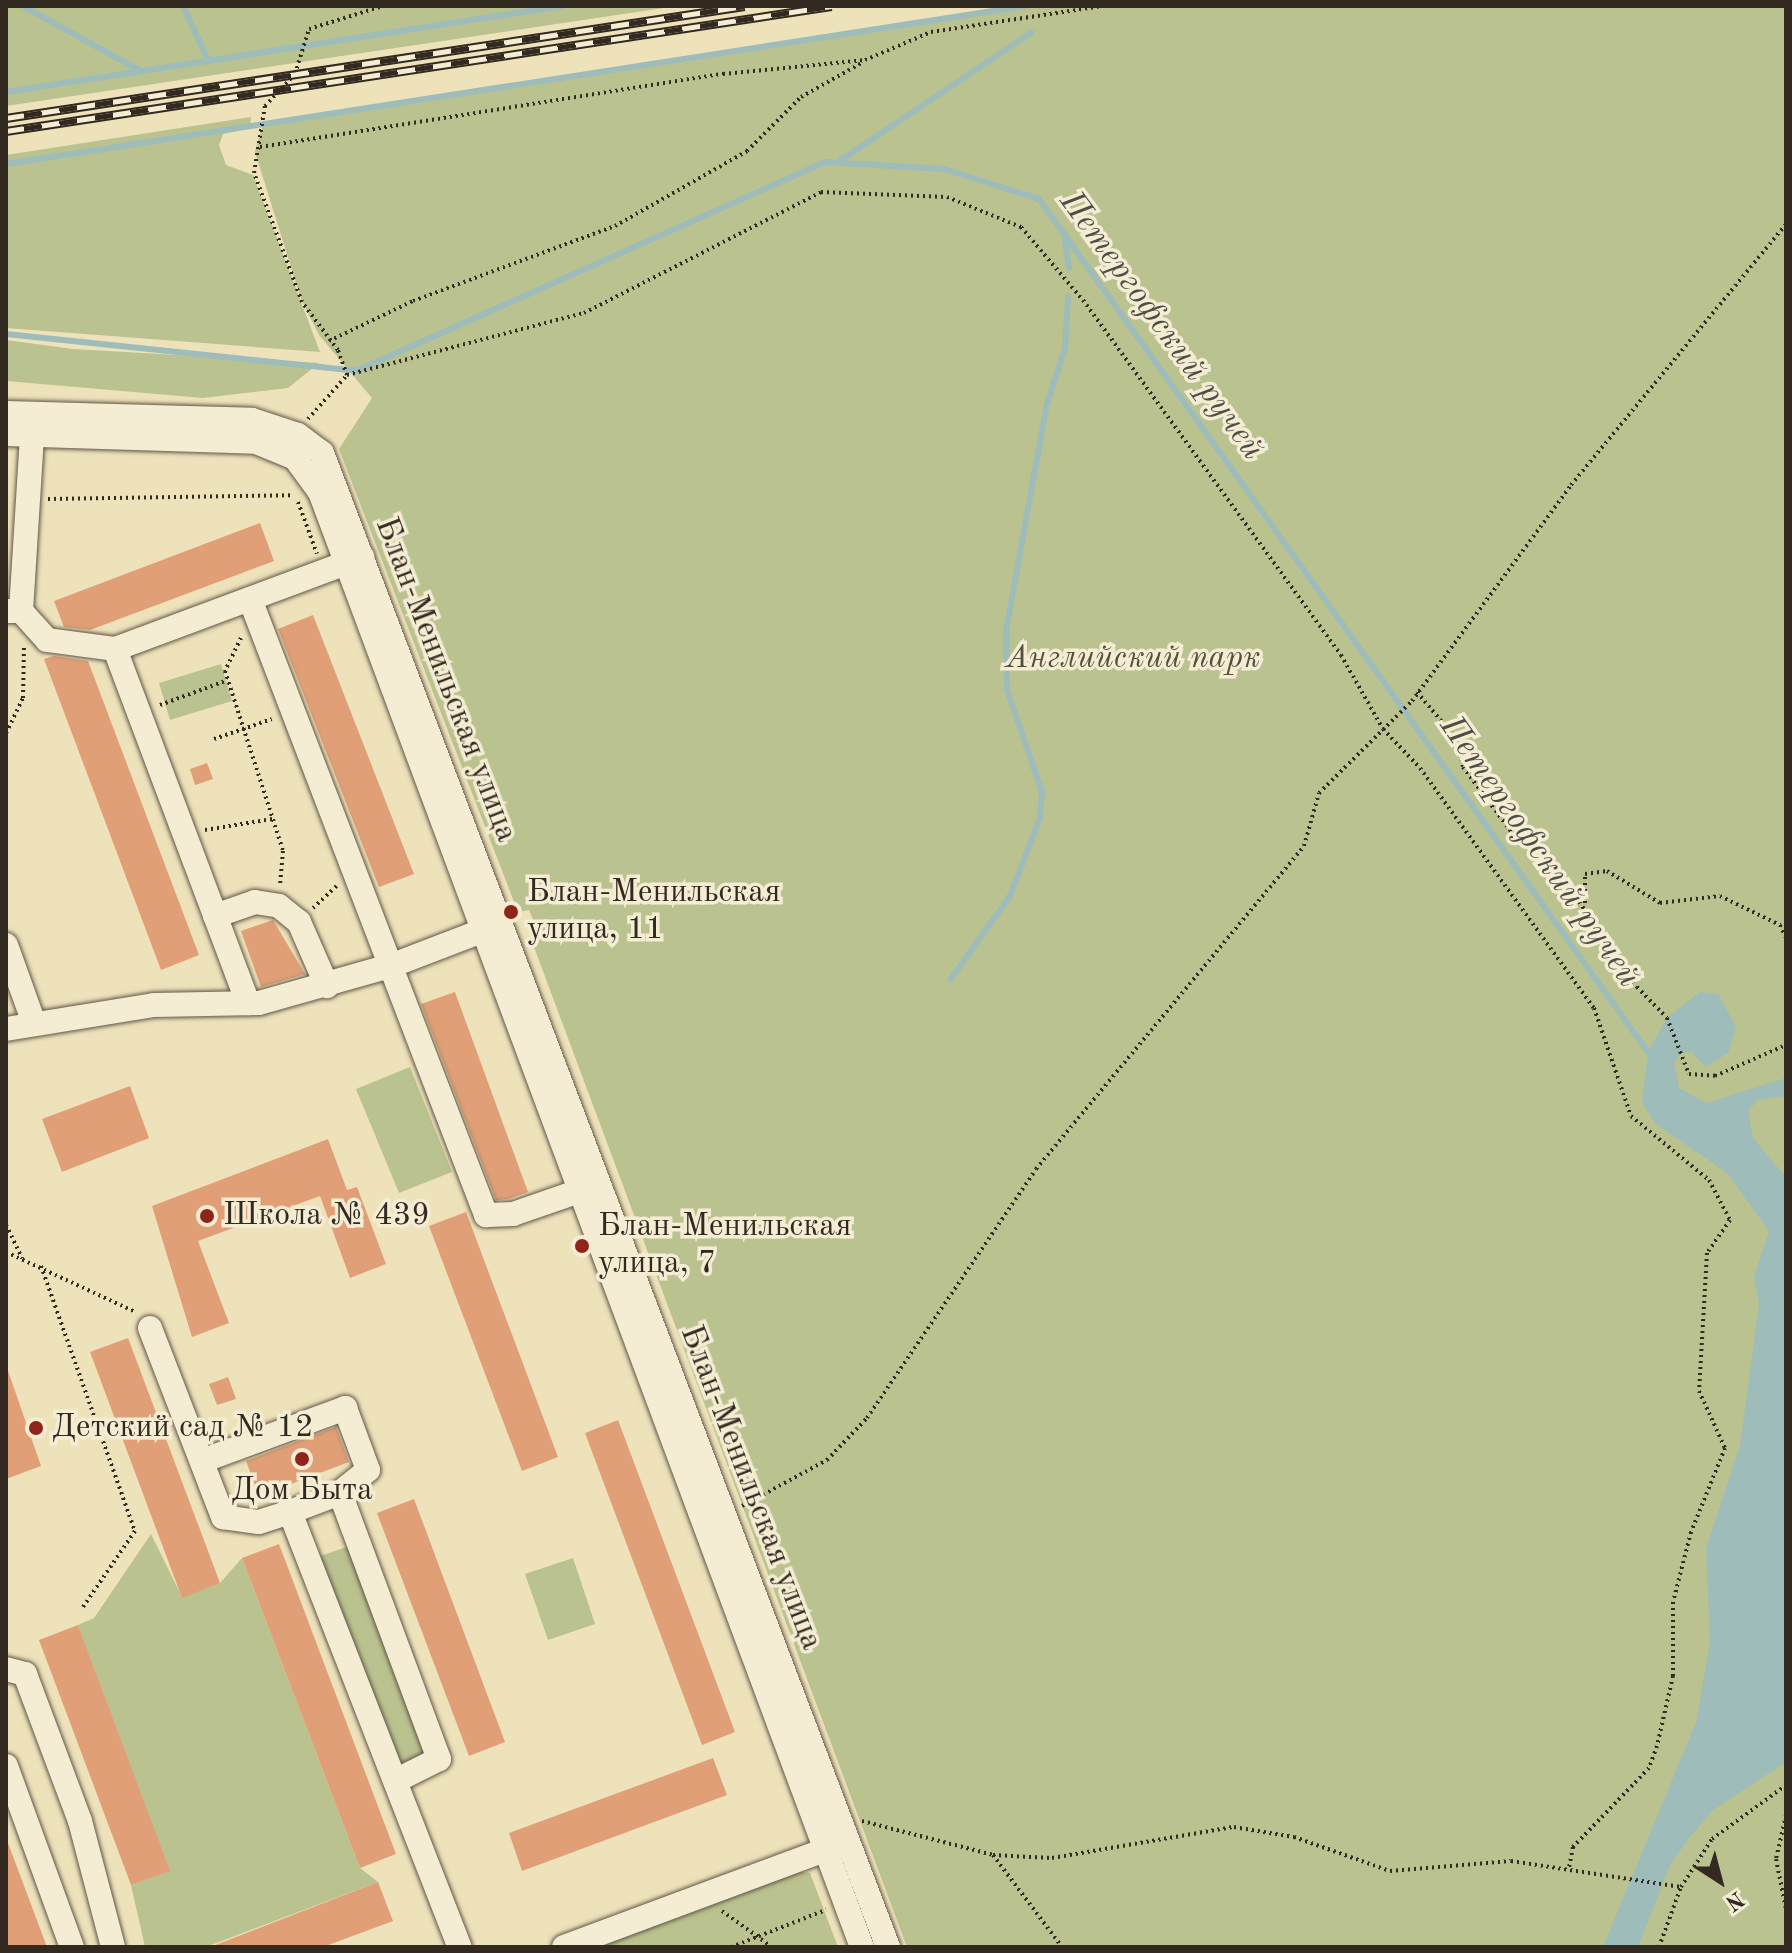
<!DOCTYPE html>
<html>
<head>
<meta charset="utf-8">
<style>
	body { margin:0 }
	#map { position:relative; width:1792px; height:1953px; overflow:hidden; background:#eee2bb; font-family:"Old Standard TT",serif }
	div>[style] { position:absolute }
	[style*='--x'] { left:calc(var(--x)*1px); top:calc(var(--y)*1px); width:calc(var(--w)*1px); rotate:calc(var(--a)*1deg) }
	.green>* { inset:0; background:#bac38f }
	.water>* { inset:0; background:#9dbcba }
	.stream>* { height:6px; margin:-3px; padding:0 3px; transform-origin:3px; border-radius:3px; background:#9dbcba }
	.building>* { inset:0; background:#e09f77 }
	.path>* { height:4px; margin-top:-2px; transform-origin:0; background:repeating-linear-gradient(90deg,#322920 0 2px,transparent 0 6px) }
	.roads { filter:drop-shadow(0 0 2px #615747) drop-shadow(0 0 2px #615747) }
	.minor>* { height:24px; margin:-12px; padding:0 12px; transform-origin:12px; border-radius:12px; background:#f4ecd3 }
	.rail>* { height:9px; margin-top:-4.5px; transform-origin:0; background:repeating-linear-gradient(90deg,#f4ecd3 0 18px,#322920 0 36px); box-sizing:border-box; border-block:2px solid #322920 }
	.dots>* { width:22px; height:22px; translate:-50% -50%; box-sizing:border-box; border:4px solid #f4ecd3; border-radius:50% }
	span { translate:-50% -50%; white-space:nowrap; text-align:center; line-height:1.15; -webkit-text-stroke:7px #f4ecd3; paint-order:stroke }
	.park-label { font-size:32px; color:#54503c; font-style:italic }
	.street-label { font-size:32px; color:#322920 }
	.poi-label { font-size:32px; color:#322920 }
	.left { translate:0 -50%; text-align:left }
	.water-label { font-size:34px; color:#4d4e46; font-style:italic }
	.frame { position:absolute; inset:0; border:8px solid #322920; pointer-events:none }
	.north { position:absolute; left:1680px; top:1841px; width:80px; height:80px; -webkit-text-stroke:6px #f4ecd3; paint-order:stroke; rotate:144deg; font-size:22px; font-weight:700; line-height:32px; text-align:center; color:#322920 }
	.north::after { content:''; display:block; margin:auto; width:28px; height:36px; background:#322920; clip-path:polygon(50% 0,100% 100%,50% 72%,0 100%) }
</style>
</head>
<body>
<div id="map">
	<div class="green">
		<i style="clip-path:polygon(6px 6px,677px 6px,6px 106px)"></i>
		<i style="clip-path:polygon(1026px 6px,1786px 6px,1786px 1947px,907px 1947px,531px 939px,539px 934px,529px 910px,518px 912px,339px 449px,372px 398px,319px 335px,301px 299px,255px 152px,263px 124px)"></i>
		<i style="clip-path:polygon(251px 117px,250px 128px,223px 134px,219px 145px,226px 165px,253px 175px,320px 352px,6px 328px,6px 155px)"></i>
		<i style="clip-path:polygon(6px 340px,73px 349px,319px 363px,288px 388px,203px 398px,6px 381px)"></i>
		<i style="clip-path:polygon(221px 664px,232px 701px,170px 720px,159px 683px)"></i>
		<i style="clip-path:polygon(410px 1067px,452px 1172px,399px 1193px,356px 1089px)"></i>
		<i style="clip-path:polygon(151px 1534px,182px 1597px,220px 1583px,242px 1558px,360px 1868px,378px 1882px,206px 1947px,145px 1947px,131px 1885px,169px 1871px,78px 1625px,94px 1618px)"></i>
		<i style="clip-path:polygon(358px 1543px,439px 1759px,395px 1781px,309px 1560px)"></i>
		<i style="clip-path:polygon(573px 1558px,595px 1624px,548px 1640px,525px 1574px)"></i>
		<i style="clip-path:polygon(800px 1872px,810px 1873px,838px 1947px,592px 1947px)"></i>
	</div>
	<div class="water">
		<i style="clip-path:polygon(1700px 992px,1718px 994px,1736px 1027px,1728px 1053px,1705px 1067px,1692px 1052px,1681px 1053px,1674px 1063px,1679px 1088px,1706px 1103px,1786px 1078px,1786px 1096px,1758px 1100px,1748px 1111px,1753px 1138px,1786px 1177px,1786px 1762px,1713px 1810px,1689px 1838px,1670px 1865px,1638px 1947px,1603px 1947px,1696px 1722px,1710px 1643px,1706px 1548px,1740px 1445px,1759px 1305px,1754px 1276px,1769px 1231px,1727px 1173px,1656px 1124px,1642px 1103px,1648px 1052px,1667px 1018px)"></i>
	</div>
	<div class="stream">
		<i style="--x:23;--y:6;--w:132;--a:28.9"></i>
		<i style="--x:183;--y:6;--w:60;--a:65.2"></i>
		<i style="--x:6;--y:92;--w:563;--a:-8.79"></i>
		<i style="--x:841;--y:160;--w:229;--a:-33.8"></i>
		<i style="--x:6;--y:164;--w:1032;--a:-8.81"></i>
		<i style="--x:1064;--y:236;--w:32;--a:81"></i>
		<i style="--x:6;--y:334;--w:352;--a:6"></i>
		<i style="--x:356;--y:371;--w:513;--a:-24.02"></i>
		<i style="--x:825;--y:162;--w:119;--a:3.4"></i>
		<i style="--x:944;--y:169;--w:100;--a:17.5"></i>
		<i style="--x:1039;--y:199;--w:1048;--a:54.48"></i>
		<i style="--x:950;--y:980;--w:103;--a:-54.5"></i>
		<i style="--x:1010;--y:896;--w:84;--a:-69"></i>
		<i style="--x:1040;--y:818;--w:26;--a:-86"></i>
		<i style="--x:1042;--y:792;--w:108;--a:-108.9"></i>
		<i style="--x:1007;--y:690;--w:59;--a:-91"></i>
		<i style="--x:1006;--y:631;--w:231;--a:-79.8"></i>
		<i style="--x:1047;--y:404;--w:59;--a:-72.2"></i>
		<i style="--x:1065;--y:348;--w:51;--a:-86.6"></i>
	</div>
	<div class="building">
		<i style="clip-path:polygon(260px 523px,274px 561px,90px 630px,64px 627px,54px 601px)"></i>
		<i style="clip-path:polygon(313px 615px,414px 874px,379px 887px,278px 629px)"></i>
		<i style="clip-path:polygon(54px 656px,88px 661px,199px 955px,161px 970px,44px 659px)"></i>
		<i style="clip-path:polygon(207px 763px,213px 779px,195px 785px,190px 769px)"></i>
		<i style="clip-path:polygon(273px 920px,305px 974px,261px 987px,241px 931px)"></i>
		<i style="clip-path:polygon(455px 992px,528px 1192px,509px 1199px,496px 1200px,421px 1004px)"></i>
		<i style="clip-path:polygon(130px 1086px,149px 1138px,62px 1172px,42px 1119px)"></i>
		<i style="clip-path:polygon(328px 1139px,347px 1190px,357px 1187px,386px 1264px,350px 1278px,320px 1196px,198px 1241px,229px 1323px,192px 1337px,152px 1206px)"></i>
		<i style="clip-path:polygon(466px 1212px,558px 1457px,522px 1471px,429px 1226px)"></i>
		<i style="clip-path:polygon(128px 1338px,220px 1583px,182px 1598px,90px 1352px)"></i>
		<i style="clip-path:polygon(6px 1365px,41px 1466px,6px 1479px)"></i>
		<i style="clip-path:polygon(228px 1377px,236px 1399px,217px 1405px,209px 1384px)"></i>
		<i style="clip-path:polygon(618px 1420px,735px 1732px,702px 1745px,585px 1433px)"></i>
		<i style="clip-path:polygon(336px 1427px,349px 1462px,259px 1496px,246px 1461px)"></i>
		<i style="clip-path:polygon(414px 1499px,505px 1742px,469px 1756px,377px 1513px)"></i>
		<i style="clip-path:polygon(279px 1544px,396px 1854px,360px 1868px,242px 1558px)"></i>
		<i style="clip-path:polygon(78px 1625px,170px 1871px,131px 1885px,39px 1640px)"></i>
		<i style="clip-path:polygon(713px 1758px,727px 1795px,522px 1871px,509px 1833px)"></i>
		<i style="clip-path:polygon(6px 1843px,8px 1843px,47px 1947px,6px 1947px)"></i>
		<i style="clip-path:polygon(378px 1882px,393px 1921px,323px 1947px,210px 1947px)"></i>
	</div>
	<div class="path">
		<i style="--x:260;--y:147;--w:469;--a:-9"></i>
		<i style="--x:723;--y:74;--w:143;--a:-5.6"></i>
		<i style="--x:865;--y:60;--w:72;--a:-23"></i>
		<i style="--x:931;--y:32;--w:173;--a:-8.6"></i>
		<i style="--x:329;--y:341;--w:93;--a:-25.5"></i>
		<i style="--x:413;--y:301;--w:215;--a:-20.4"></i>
		<i style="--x:615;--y:226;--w:152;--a:-29.6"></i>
		<i style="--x:747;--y:151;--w:76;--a:-45"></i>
		<i style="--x:801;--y:97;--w:71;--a:-29.4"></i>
		<i style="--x:347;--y:375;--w:27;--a:-110"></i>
		<i style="--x:338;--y:350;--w:60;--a:-126.9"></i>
		<i style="--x:302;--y:302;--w:138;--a:-110.4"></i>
		<i style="--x:254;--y:173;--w:68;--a:-80.7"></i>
		<i style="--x:265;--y:106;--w:44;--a:-46.8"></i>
		<i style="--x:295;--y:74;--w:47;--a:-72.7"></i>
		<i style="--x:309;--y:29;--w:77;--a:-17.3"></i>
		<i style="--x:308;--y:419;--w:59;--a:-48.4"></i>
		<i style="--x:347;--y:375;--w:245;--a:-14.7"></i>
		<i style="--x:584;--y:313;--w:266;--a:-27"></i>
		<i style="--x:821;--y:192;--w:126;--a:2.3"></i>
		<i style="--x:947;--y:197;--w:80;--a:22.1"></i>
		<i style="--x:1021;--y:227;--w:96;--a:49.7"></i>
		<i style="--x:1083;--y:300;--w:439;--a:54"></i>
		<i style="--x:1341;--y:655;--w:85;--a:60.4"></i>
		<i style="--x:1383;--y:729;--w:54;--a:46.5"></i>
		<i style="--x:1420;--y:768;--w:296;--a:54.1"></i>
		<i style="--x:1594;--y:1008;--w:114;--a:71.1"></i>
		<i style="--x:1631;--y:1116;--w:101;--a:39.4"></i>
		<i style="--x:1709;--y:1180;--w:45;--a:62.3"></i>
		<i style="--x:1730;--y:1220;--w:40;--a:124.9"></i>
		<i style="--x:1707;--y:1253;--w:138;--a:93.3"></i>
		<i style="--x:1699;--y:1391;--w:63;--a:65.5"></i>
		<i style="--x:1725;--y:1448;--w:91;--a:112"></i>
		<i style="--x:1691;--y:1532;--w:72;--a:104.4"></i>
		<i style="--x:1673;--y:1602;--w:74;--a:90"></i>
		<i style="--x:1673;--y:1676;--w:72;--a:102.9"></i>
		<i style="--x:1657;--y:1746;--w:23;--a:110"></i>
		<i style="--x:1649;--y:1768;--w:110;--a:133.9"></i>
		<i style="--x:1573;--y:1847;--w:21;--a:101"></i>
		<i style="--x:48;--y:499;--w:245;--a:-0.9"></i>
		<i style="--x:298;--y:502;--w:55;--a:69.9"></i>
		<i style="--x:241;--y:638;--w:37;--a:116"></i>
		<i style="--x:225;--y:671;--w:189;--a:72.1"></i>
		<i style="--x:283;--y:851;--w:33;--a:95"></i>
		<i style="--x:1417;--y:692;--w:64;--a:50.1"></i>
		<i style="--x:1458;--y:741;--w:26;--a:79"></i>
		<i style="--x:1463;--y:767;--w:94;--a:53.3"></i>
		<i style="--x:1519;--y:842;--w:50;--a:36.9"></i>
		<i style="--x:1559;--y:872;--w:139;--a:55.9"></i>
		<i style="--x:1637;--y:987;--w:43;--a:45.9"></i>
		<i style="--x:1667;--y:1018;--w:60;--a:68.6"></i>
		<i style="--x:1689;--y:1074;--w:26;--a:4"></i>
		<i style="--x:1715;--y:1076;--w:77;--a:-23.6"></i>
		<i style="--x:160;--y:705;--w:72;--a:-20.2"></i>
		<i style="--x:6;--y:733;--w:39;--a:-64"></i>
		<i style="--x:23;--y:698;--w:51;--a:-88.9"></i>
		<i style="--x:214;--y:739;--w:61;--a:-19"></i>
		<i style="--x:205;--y:830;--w:68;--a:-9.3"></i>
		<i style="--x:1585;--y:903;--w:29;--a:-90"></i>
		<i style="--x:1585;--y:874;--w:22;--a:-8"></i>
		<i style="--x:1607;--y:871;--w:62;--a:31.1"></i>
		<i style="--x:1660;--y:903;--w:60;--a:-6.7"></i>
		<i style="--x:1720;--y:896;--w:67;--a:25.8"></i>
		<i style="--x:1780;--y:925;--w:14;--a:65"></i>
		<i style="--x:313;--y:908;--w:35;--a:-43"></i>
		<i style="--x:6;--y:1225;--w:37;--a:64"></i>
		<i style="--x:6;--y:1252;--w:142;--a:24.9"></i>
		<i style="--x:41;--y:1266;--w:281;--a:70.5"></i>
		<i style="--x:135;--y:1531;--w:92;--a:124.4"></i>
		<i style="--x:742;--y:1506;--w:97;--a:-28.4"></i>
		<i style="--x:827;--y:1460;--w:58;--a:-46.4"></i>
		<i style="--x:867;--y:1418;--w:301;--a:-55.8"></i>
		<i style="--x:1036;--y:1169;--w:420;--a:-50.3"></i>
		<i style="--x:1304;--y:846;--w:55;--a:-74.2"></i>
		<i style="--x:1319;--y:793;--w:131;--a:-44.7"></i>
		<i style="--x:1412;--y:701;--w:268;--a:-53.6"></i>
		<i style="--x:1571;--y:485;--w:338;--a:-50.5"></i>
		<i style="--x:1786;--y:1815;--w:45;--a:102.8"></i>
		<i style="--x:1776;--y:1859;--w:51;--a:78.7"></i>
		<i style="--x:862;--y:1821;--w:135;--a:14.5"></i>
		<i style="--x:993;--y:1855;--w:59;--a:2.9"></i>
		<i style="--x:1052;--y:1858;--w:185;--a:-9.7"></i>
		<i style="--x:1234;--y:1827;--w:61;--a:9.5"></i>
		<i style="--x:1294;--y:1837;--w:102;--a:19.5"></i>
		<i style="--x:1390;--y:1871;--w:121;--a:-4.7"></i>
		<i style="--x:1511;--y:1861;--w:172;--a:8.7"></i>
		<i style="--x:1681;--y:1887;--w:57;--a:-57.1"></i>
		<i style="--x:1712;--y:1839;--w:92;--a:-36.1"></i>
		<i style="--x:993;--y:1855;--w:115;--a:53.1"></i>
		<i style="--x:722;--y:1911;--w:62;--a:35.8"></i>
		<i style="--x:731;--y:1947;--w:102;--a:-21.3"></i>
		<i style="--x:1659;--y:1947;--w:64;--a:-69.9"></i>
	</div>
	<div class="roads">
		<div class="minor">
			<i style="--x:6;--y:413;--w:246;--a:1.6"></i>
			<i style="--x:252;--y:420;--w:48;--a:18.1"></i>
			<i style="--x:298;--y:435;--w:30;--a:37"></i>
			<i style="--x:322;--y:453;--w:1598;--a:69.25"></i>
			<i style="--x:6;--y:434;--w:250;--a:1.8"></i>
			<i style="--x:256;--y:442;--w:42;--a:22.3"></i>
			<i style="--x:295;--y:458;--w:42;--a:53.7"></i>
			<i style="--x:320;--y:492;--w:1553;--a:69.57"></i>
			<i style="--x:250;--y:599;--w:660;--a:69.04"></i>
			<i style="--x:486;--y:1215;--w:27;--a:-2"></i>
			<i style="--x:513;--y:1214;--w:86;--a:-19.1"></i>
			<i style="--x:6;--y:611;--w:15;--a:0"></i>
			<i style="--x:21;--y:611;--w:191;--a:-86.4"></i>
			<i style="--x:21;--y:611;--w:39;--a:48"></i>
			<i style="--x:47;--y:640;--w:69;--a:7.5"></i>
			<i style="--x:215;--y:916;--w:42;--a:-19.3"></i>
			<i style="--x:255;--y:902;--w:24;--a:9"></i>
			<i style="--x:279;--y:906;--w:26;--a:39"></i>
			<i style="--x:299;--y:922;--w:70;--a:66.4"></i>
			<i style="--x:6;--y:945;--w:83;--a:70.3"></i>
			<i style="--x:248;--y:1003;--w:378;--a:-110.6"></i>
			<i style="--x:115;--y:649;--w:264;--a:-20.4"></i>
			<i style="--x:6;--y:1029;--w:150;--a:-9.2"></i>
			<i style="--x:154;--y:1005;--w:105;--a:-1.1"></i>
			<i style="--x:259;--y:1003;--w:139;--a:-15.8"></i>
			<i style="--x:393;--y:965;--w:111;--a:-21"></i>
			<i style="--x:150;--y:1328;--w:203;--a:68.9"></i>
			<i style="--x:223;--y:1517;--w:36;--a:8"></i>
			<i style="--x:259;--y:1522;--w:33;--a:-18"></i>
			<i style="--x:290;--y:1512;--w:467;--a:68.7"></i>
			<i style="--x:202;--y:1461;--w:153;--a:-20.3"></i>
			<i style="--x:345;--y:1408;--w:66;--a:69.6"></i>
			<i style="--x:368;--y:1470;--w:36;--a:141"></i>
			<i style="--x:340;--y:1493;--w:53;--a:159.2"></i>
			<i style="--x:340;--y:1493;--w:284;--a:69.6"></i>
			<i style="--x:439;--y:1759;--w:49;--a:153.4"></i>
			<i style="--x:6;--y:1669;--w:20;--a:15"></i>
			<i style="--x:25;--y:1674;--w:157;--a:69.5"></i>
			<i style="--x:80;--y:1821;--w:130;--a:75.3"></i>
			<i style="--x:6;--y:1766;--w:193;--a:70"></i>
			<i style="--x:564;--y:1947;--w:298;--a:-20.4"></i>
		</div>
	</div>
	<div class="rail">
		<i style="--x:6;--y:118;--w:747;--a:-8.62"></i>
		<i style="--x:6;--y:131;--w:835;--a:-8.61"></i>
	</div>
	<div class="dots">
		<i style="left:511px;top:912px;background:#8f2418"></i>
		<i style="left:207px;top:1216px;background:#8f2418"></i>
		<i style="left:582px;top:1246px;background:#8f2418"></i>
		<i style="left:36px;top:1428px;background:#8f2418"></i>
		<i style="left:302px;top:1459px;background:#8f2418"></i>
	</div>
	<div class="park-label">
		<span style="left:1133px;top:659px">Английский парк</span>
	</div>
	<div class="street-label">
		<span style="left:445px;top:680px;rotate:69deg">Блан-Менильская улица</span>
		<span style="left:750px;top:1488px;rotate:69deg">Блан-Менильская улица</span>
	</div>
	<div class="poi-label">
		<span class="left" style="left:527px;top:912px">Блан-Менильская<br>улица, 11</span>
		<span class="left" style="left:223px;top:1216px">Школа № 439</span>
		<span class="left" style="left:598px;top:1246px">Блан-Менильская<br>улица, 7</span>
		<span class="left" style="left:52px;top:1428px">Детский сад № 12</span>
		<span style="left:302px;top:1491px">Дом Быта</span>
	</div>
	<div class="water-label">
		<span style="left:1161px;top:326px;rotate:54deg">Петергофский ручей</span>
		<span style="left:1539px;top:852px;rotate:55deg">Петергофский ручей</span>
	</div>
	<div class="frame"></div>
	<div class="north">N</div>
</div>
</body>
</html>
